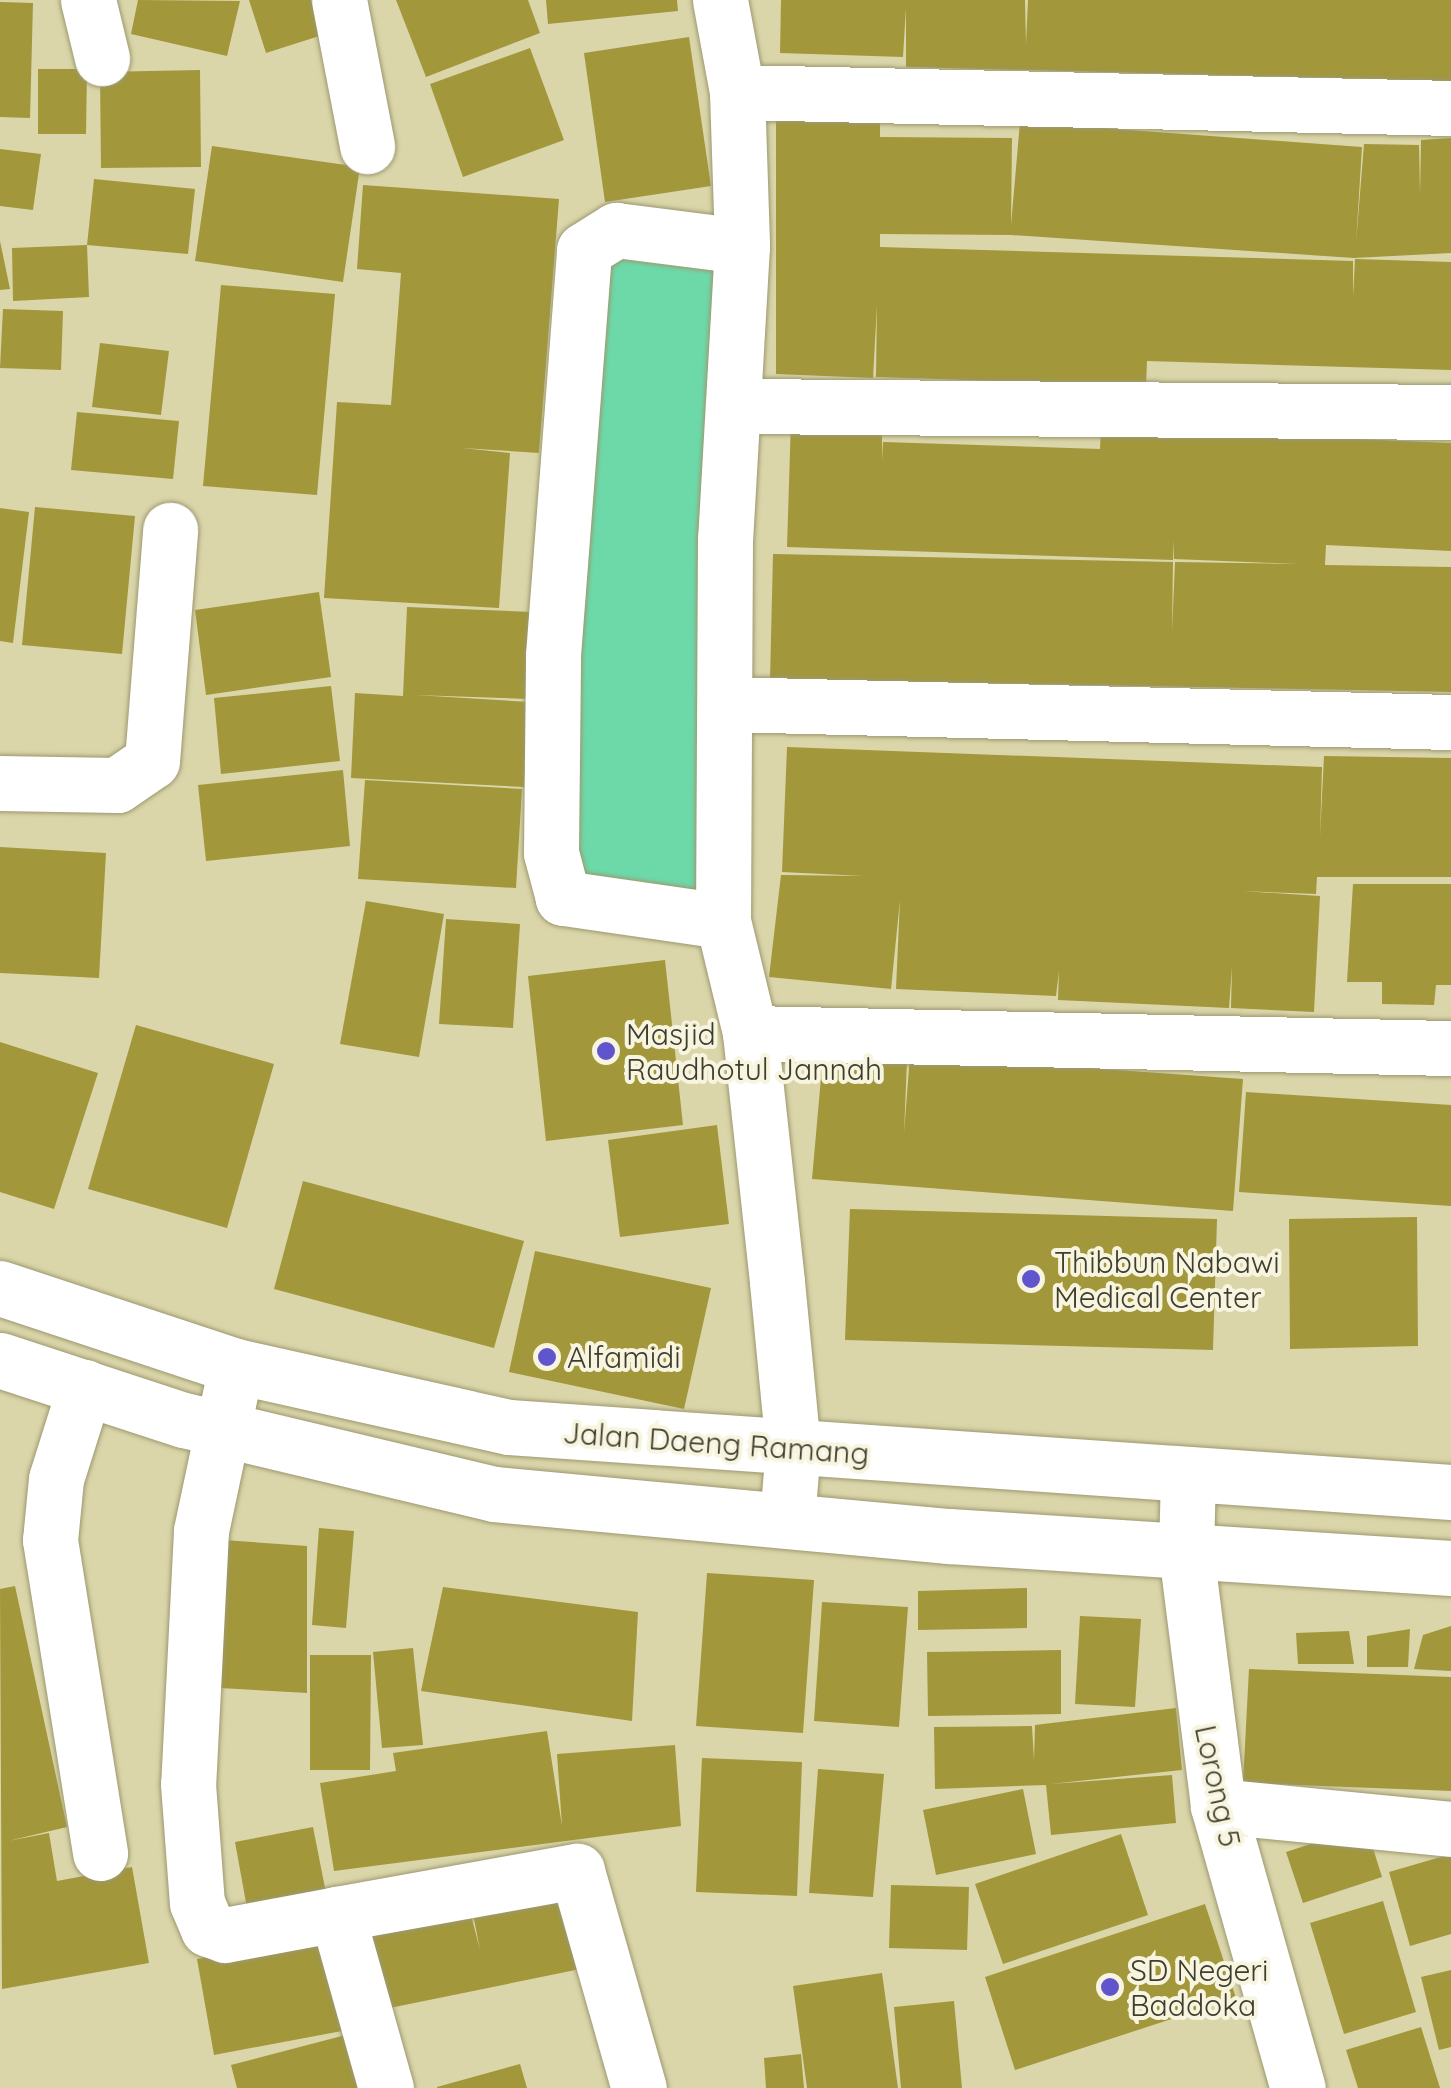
<!DOCTYPE html>
<html>
<head>
<meta charset="utf-8">
<style>
	body { margin:0 }
	#map { position:relative; width:1451px; height:2088px; overflow:hidden; background:#dad6aa; font-family:Quicksand,sans-serif }
	div>[style] { position:absolute }
	[style*='--x'] { left:calc(var(--x)*1px); top:calc(var(--y)*1px); width:calc(var(--w)*1px); rotate:calc(var(--a)*1deg) }
	.green>* { inset:0; background:#6dd9a9 }
	.building>* { inset:0; background:#a2973b }
	.roads { filter:drop-shadow(0 0 2px #9d986f) drop-shadow(0 0 2px #9d986f) }
	.street>* { height:55px; margin:-27.5px; padding:0 27.5px; transform-origin:27.5px; border-radius:27.5px; background:#fff }
	.secondary>* { height:55px; margin:-27.5px; padding:0 27.5px; transform-origin:27.5px; border-radius:27.5px; background:#fff }
	.dots>* { width:28px; height:28px; translate:-50% -50%; box-sizing:border-box; border:5px solid #f7f5e0; border-radius:50% }
	span { translate:-50% -50%; white-space:nowrap; text-align:center; line-height:1.15; -webkit-text-stroke:8px #f7f5e0; paint-order:stroke }
	.poi-label { font-size:30px; color:#3f3d2c }
	.left { translate:0 -50%; text-align:left }
	.street-label { font-size:30px; color:#3f3d2c }
</style>
</head>
<body>
<div id="map">
	<div class="green">
		<i style="clip-path:polygon(604px 248px,731px 255px,702px 900px,569px 874px,567px 616px)"></i>
	</div>
	<div class="building">
		<i style="clip-path:polygon(138px 0,240px 1px,227px 56px,131px 34px)"></i>
		<i style="clip-path:polygon(249px 0,326px 0,335px 31px,266px 53px)"></i>
		<i style="clip-path:polygon(396px 0,528px 0,540px 33px,426px 77px)"></i>
		<i style="clip-path:polygon(546px 0,677px 0,678px 11px,548px 24px)"></i>
		<i style="clip-path:polygon(781px 0,1025px 0,1026px 44px,1028px 0,1451px 0,1451px 81px,906px 67px,906px 8px,903px 57px,780px 53px)"></i>
		<i style="clip-path:polygon(0 2px,33px 3px,30px 118px,0 117px)"></i>
		<i style="clip-path:polygon(689px 37px,711px 186px,605px 202px,584px 53px)"></i>
		<i style="clip-path:polygon(530px 48px,564px 140px,463px 177px,430px 84px)"></i>
		<i style="clip-path:polygon(38px 69px,87px 69px,86px 134px,38px 134px)"></i>
		<i style="clip-path:polygon(200px 70px,201px 167px,101px 168px,100px 72px)"></i>
		<i style="clip-path:polygon(880px 120px,880px 137px,1012px 138px,1011px 225px,1020px 122px,1362px 147px,1356px 243px,1364px 144px,1419px 145px,1420px 195px,1421px 140px,1451px 138px,1451px 253px,1354px 258px,1011px 235px,880px 234px,880px 247px,1353px 261px,1353px 297px,1355px 259px,1451px 262px,1451px 370px,1147px 361px,1146px 386px,876px 377px,877px 305px,873px 378px,776px 374px,776px 121px)"></i>
		<i style="clip-path:polygon(212px 146px,360px 167px,343px 282px,195px 261px)"></i>
		<i style="clip-path:polygon(0 149px,41px 154px,33px 210px,0 206px)"></i>
		<i style="clip-path:polygon(94px 179px,195px 189px,188px 254px,87px 245px,89px 297px,13px 301px,12px 248px,87px 245px)"></i>
		<i style="clip-path:polygon(363px 185px,559px 199px,539px 453px,462px 448px,510px 453px,499px 608px,324px 598px,337px 402px,391px 405px,401px 273px,357px 269px)"></i>
		<i style="clip-path:polygon(0 241px,10px 289px,0 290px)"></i>
		<i style="clip-path:polygon(221px 285px,335px 294px,317px 495px,203px 486px)"></i>
		<i style="clip-path:polygon(3px 309px,63px 311px,61px 370px,0 368px)"></i>
		<i style="clip-path:polygon(100px 343px,169px 351px,161px 415px,92px 407px)"></i>
		<i style="clip-path:polygon(77px 412px,179px 421px,173px 479px,71px 470px)"></i>
		<i style="clip-path:polygon(791px 420px,882px 421px,882px 461px,883px 442px,1100px 449px,1101px 428px,1451px 443px,1451px 551px,1326px 545px,1325px 565px,1451px 567px,1451px 692px,770px 679px,773px 554px,1173px 562px,1172px 632px,1175px 562px,1300px 564px,1174px 559px,1174px 540px,1173px 560px,787px 547px)"></i>
		<i style="clip-path:polygon(35px 507px,135px 516px,122px 654px,22px 645px)"></i>
		<i style="clip-path:polygon(0 508px,29px 512px,13px 643px,0 641px)"></i>
		<i style="clip-path:polygon(319px 592px,331px 677px,206px 695px,195px 610px)"></i>
		<i style="clip-path:polygon(407px 607px,533px 612px,529px 699px,415px 695px,529px 702px,524px 787px,351px 778px,355px 693px,403px 696px)"></i>
		<i style="clip-path:polygon(331px 686px,340px 761px,221px 774px,214px 698px)"></i>
		<i style="clip-path:polygon(787px 747px,1322px 767px,1320px 837px,1324px 756px,1451px 758px,1451px 877px,1317px 877px,1316px 894px,1242px 891px,1320px 896px,1314px 1012px,1231px 1008px,1232px 966px,1229px 1008px,1058px 1000px,1059px 971px,1056px 996px,896px 989px,900px 900px,891px 989px,769px 977px,781px 875px,864px 876px,782px 872px)"></i>
		<i style="clip-path:polygon(343px 770px,350px 846px,206px 861px,198px 785px)"></i>
		<i style="clip-path:polygon(365px 780px,522px 789px,516px 888px,358px 879px)"></i>
		<i style="clip-path:polygon(0 847px,106px 853px,99px 978px,0 973px)"></i>
		<i style="clip-path:polygon(1353px 884px,1451px 884px,1451px 985px,1436px 985px,1434px 1005px,1382px 1004px,1382px 982px,1347px 982px)"></i>
		<i style="clip-path:polygon(366px 901px,444px 914px,419px 1057px,340px 1044px)"></i>
		<i style="clip-path:polygon(446px 919px,520px 924px,513px 1028px,439px 1024px)"></i>
		<i style="clip-path:polygon(665px 960px,683px 1125px,546px 1141px,528px 976px)"></i>
		<i style="clip-path:polygon(136px 1025px,274px 1064px,227px 1228px,88px 1189px)"></i>
		<i style="clip-path:polygon(0 1042px,98px 1073px,54px 1209px,0 1192px)"></i>
		<i style="clip-path:polygon(823px 1055px,907px 1061px,904px 1133px,910px 1055px,1243px 1079px,1233px 1211px,812px 1179px)"></i>
		<i style="clip-path:polygon(1246px 1092px,1451px 1105px,1451px 1206px,1239px 1192px)"></i>
		<i style="clip-path:polygon(717px 1125px,729px 1224px,620px 1237px,608px 1140px)"></i>
		<i style="clip-path:polygon(303px 1181px,524px 1241px,494px 1348px,274px 1289px)"></i>
		<i style="clip-path:polygon(850px 1209px,1217px 1219px,1213px 1350px,845px 1340px)"></i>
		<i style="clip-path:polygon(1417px 1217px,1418px 1346px,1290px 1349px,1289px 1219px)"></i>
		<i style="clip-path:polygon(535px 1251px,711px 1288px,684px 1409px,509px 1372px)"></i>
		<i style="clip-path:polygon(319px 1528px,354px 1531px,346px 1628px,312px 1625px)"></i>
		<i style="clip-path:polygon(209px 1539px,307px 1546px,307px 1693px,220px 1688px)"></i>
		<i style="clip-path:polygon(707px 1573px,814px 1580px,803px 1733px,696px 1726px)"></i>
		<i style="clip-path:polygon(15px 1586px,67px 1827px,8px 1841px,49px 1833px,57px 1881px,132px 1867px,149px 1963px,2px 1989px,0 1589px)"></i>
		<i style="clip-path:polygon(443px 1587px,638px 1612px,632px 1721px,421px 1691px)"></i>
		<i style="clip-path:polygon(1027px 1588px,1027px 1628px,918px 1630px,918px 1591px)"></i>
		<i style="clip-path:polygon(822px 1602px,908px 1607px,899px 1727px,814px 1721px)"></i>
		<i style="clip-path:polygon(1080px 1616px,1141px 1619px,1135px 1707px,1075px 1704px)"></i>
		<i style="clip-path:polygon(1451px 1626px,1451px 1671px,1414px 1669px,1423px 1635px)"></i>
		<i style="clip-path:polygon(1410px 1629px,1408px 1667px,1367px 1667px,1367px 1636px)"></i>
		<i style="clip-path:polygon(1349px 1631px,1354px 1664px,1298px 1664px,1296px 1633px)"></i>
		<i style="clip-path:polygon(413px 1648px,423px 1745px,382px 1748px,373px 1652px)"></i>
		<i style="clip-path:polygon(1061px 1650px,1061px 1714px,928px 1716px,927px 1652px)"></i>
		<i style="clip-path:polygon(310px 1655px,371px 1655px,370px 1770px,310px 1770px)"></i>
		<i style="clip-path:polygon(1249px 1669px,1451px 1677px,1451px 1791px,1243px 1783px)"></i>
		<i style="clip-path:polygon(1176px 1708px,1182px 1770px,1050px 1784px,1172px 1775px,1176px 1823px,1051px 1835px,1046px 1785px,935px 1789px,934px 1727px,1032px 1726px,1034px 1760px,1035px 1725px)"></i>
		<i style="clip-path:polygon(547px 1731px,562px 1826px,557px 1754px,675px 1745px,681px 1826px,334px 1871px,320px 1783px,396px 1771px,393px 1753px)"></i>
		<i style="clip-path:polygon(702px 1758px,802px 1762px,797px 1896px,696px 1892px)"></i>
		<i style="clip-path:polygon(818px 1769px,884px 1774px,873px 1897px,809px 1893px)"></i>
		<i style="clip-path:polygon(1023px 1789px,1036px 1854px,936px 1875px,923px 1810px)"></i>
		<i style="clip-path:polygon(1366px 1826px,1382px 1877px,1303px 1903px,1286px 1852px)"></i>
		<i style="clip-path:polygon(313px 1827px,326px 1893px,247px 1908px,235px 1842px)"></i>
		<i style="clip-path:polygon(1121px 1834px,1148px 1915px,1003px 1964px,975px 1884px)"></i>
		<i style="clip-path:polygon(1451px 1854px,1451px 1934px,1410px 1946px,1389px 1872px)"></i>
		<i style="clip-path:polygon(891px 1885px,969px 1887px,967px 1950px,889px 1948px)"></i>
		<i style="clip-path:polygon(585px 1887px,600px 1965px,370px 2012px,353px 1937px,470px 1911px,480px 1950px,472px 1909px)"></i>
		<i style="clip-path:polygon(1383px 1901px,1416px 2012px,1344px 2034px,1310px 1923px)"></i>
		<i style="clip-path:polygon(1205px 1904px,1236px 1998px,1015px 2070px,985px 1977px)"></i>
		<i style="clip-path:polygon(340px 1933px,358px 2028px,214px 2055px,197px 1959px)"></i>
		<i style="clip-path:polygon(1451px 1970px,1451px 2047px,1439px 2050px,1421px 1977px)"></i>
		<i style="clip-path:polygon(882px 1973px,898px 2088px,807px 2088px,793px 1986px)"></i>
		<i style="clip-path:polygon(954px 2001px,962px 2088px,901px 2088px,894px 2007px)"></i>
		<i style="clip-path:polygon(1421px 2027px,1440px 2088px,1358px 2088px,1346px 2050px)"></i>
		<i style="clip-path:polygon(357px 2032px,372px 2088px,237px 2088px,231px 2065px)"></i>
		<i style="clip-path:polygon(801px 2054px,804px 2088px,766px 2088px,764px 2058px)"></i>
		<i style="clip-path:polygon(520px 2064px,527px 2088px,437px 2088px,437px 2087px)"></i>
	</div>
	<div class="roads">
		<div class="street">
			<i style="--x:88;--y:0;--w:60;--a:76.4"></i>
			<i style="--x:339;--y:0;--w:149;--a:79.1"></i>
			<i style="--x:720;--y:0;--w:94;--a:79.5"></i>
			<i style="--x:737;--y:92;--w:154;--a:88.1"></i>
			<i style="--x:742;--y:246;--w:293;--a:93.3"></i>
			<i style="--x:725;--y:539;--w:382;--a:90.3"></i>
			<i style="--x:723;--y:921;--w:115;--a:76.4"></i>
			<i style="--x:750;--y:1033;--w:250;--a:83.8"></i>
			<i style="--x:777;--y:1282;--w:166;--a:84.5"></i>
			<i style="--x:793;--y:1447;--w:73;--a:94.7"></i>
			<i style="--x:737;--y:92;--w:714;--a:1.28"></i>
			<i style="--x:740;--y:406;--w:711;--a:0.48"></i>
			<i style="--x:725;--y:704;--w:726;--a:1.42"></i>
			<i style="--x:0;--y:783;--w:117;--a:1"></i>
			<i style="--x:117;--y:785;--w:42;--a:-34.4"></i>
			<i style="--x:152;--y:761;--w:232;--a:-85.5"></i>
			<i style="--x:723;--y:921;--w:162;--a:-171.8"></i>
			<i style="--x:563;--y:898;--w:47;--a:-104.9"></i>
			<i style="--x:551;--y:853;--w:198;--a:-89.4"></i>
			<i style="--x:553;--y:655;--w:406;--a:-85.6"></i>
			<i style="--x:584;--y:250;--w:38;--a:-32"></i>
			<i style="--x:616;--y:230;--w:127;--a:7.2"></i>
			<i style="--x:750;--y:1033;--w:701;--a:1.23"></i>
			<i style="--x:236;--y:1366;--w:169;--a:102"></i>
			<i style="--x:201;--y:1531;--w:253;--a:92.9"></i>
			<i style="--x:188;--y:1784;--w:119;--a:85.7"></i>
			<i style="--x:197;--y:1903;--w:28;--a:67"></i>
			<i style="--x:208;--y:1929;--w:18;--a:19"></i>
			<i style="--x:225;--y:1935;--w:114;--a:-10.6"></i>
			<i style="--x:337;--y:1914;--w:181;--a:74.3"></i>
			<i style="--x:85;--y:1387;--w:96;--a:107.5"></i>
			<i style="--x:56;--y:1479;--w:61;--a:95.6"></i>
			<i style="--x:50;--y:1540;--w:317;--a:80.9"></i>
			<i style="--x:1188;--y:1475;--w:77;--a:91.5"></i>
			<i style="--x:1186;--y:1552;--w:256;--a:82.8"></i>
			<i style="--x:1218;--y:1806;--w:293;--a:74.2"></i>
			<i style="--x:1218;--y:1806;--w:234;--a:5.6"></i>
			<i style="--x:337;--y:1914;--w:244;--a:-10.2"></i>
			<i style="--x:577;--y:1871;--w:226;--a:74.1"></i>
		</div>
		<div class="secondary">
			<i style="--x:0;--y:1288;--w:249;--a:18.3"></i>
			<i style="--x:236;--y:1366;--w:280;--a:12.6"></i>
			<i style="--x:509;--y:1427;--w:944;--a:3.95"></i>
			<i style="--x:0;--y:1360;--w:194;--a:18.1"></i>
			<i style="--x:184;--y:1420;--w:319;--a:13.4"></i>
			<i style="--x:494;--y:1494;--w:457;--a:5.3"></i>
			<i style="--x:949;--y:1536;--w:503;--a:3.65"></i>
		</div>
	</div>
	<div class="dots">
		<i style="left:606px;top:1051px;background:#6055cd"></i>
		<i style="left:1031px;top:1279px;background:#6055cd"></i>
		<i style="left:547px;top:1357px;background:#6055cd"></i>
		<i style="left:1110px;top:1987px;background:#6055cd"></i>
	</div>
	<div class="poi-label">
		<span class="left" style="left:626px;top:1051px">Masjid<br>Raudhotul Jannah</span>
		<span class="left" style="left:1054px;top:1279px">Thibbun Nabawi<br>Medical Center</span>
		<span class="left" style="left:567px;top:1357px">Alfamidi</span>
		<span class="left" style="left:1130px;top:1987px">SD Negeri<br>Baddoka</span>
	</div>
	<div class="street-label">
		<span style="left:716px;top:1443px;rotate:4deg">Jalan Daeng Ramang</span>
		<span style="left:1218px;top:1786px;rotate:78deg">Lorong 5</span>
	</div>
</div>
</body>
</html>
